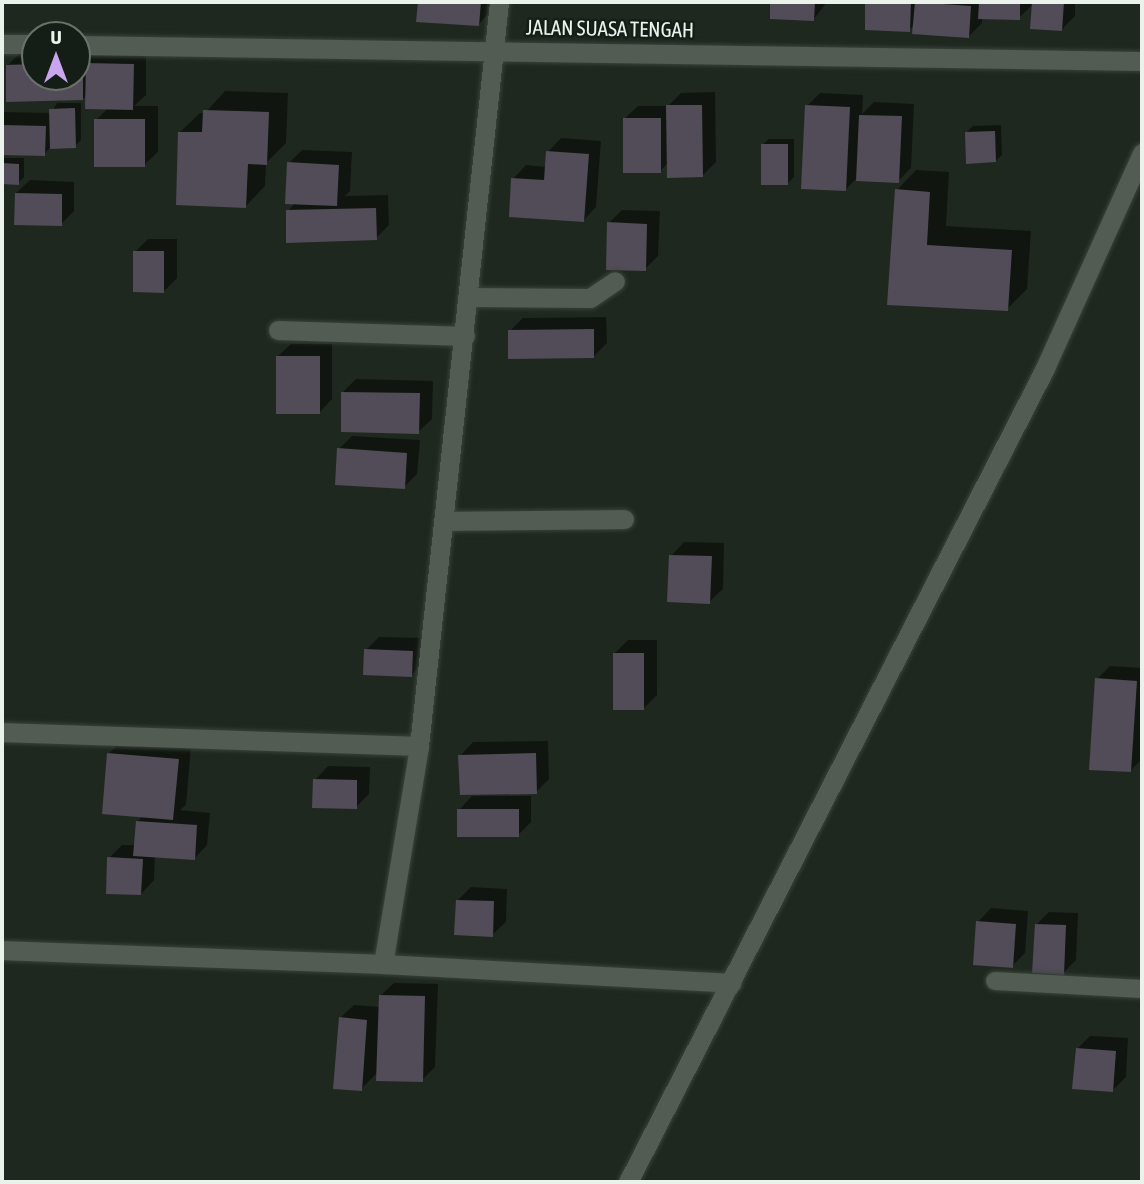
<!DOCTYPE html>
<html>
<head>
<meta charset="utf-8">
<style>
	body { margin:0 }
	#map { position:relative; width:1144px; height:1184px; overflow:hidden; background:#1f281f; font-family:"Asap Condensed",sans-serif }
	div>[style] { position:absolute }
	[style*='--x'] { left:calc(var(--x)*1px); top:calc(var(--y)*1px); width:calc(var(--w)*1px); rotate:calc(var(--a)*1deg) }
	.shadow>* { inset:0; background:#0007 }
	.building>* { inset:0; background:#514c57 }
	.roads { filter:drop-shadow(0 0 2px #3a423b) drop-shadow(0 0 2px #3a423b) }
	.service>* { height:18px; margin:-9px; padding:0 9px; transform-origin:9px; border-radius:9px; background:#525c52 }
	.minor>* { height:19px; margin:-9.5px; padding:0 9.5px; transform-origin:9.5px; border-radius:9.5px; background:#525c52 }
	.tertiary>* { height:19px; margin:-9.5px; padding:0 9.5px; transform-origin:9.5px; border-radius:9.5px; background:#525c52 }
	span { translate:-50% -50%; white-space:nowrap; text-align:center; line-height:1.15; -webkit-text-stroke:5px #151e16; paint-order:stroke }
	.street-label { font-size:21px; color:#ebf1eb }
	.frame { position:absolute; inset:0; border:4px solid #ebf1eb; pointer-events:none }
	.north { position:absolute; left:21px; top:21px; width:70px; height:70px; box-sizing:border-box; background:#151e16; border:2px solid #6b726b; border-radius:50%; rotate:0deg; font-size:19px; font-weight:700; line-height:28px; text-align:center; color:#ebf1eb }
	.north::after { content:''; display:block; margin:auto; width:24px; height:32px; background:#c8a5ee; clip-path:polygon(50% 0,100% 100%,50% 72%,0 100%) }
</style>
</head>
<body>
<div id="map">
	<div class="shadow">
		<i style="clip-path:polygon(419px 2px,499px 2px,479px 24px,418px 20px)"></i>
		<i style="clip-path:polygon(772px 2px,827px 2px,814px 19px,772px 18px)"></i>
		<i style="clip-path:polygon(867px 2px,1075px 2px,1075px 16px,1062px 29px,1034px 3px,1019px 18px,982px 17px,982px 23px,968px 37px,915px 24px,909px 30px,866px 29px)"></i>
		<i style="clip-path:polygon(95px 51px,95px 56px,101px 51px,146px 51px,146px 95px,134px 106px,158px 106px,158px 152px,144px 165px,96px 120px,108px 108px,87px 94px,83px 99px,7px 66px,21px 52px,35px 52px,35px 77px,77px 77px,77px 52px)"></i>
		<i style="clip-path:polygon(225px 91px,288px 93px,286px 143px,266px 163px,265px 186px,246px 206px,180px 132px,200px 113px,205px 113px)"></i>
		<i style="clip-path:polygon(715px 92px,716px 162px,702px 176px,668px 163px,660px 171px,624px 119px,638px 106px,668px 106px,681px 93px)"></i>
		<i style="clip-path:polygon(820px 93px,863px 95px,862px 114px,874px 102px,914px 104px,911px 168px,898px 181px,856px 179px,846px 189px,807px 106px)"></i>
		<i style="clip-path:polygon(57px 103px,81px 103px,81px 140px,75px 146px,51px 147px,44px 154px,2px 153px,2px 112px,51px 113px)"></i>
		<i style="clip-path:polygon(1001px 125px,1002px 155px,995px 161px,967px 132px,973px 126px)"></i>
		<i style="clip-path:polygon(561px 138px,601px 141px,596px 207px,583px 221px,513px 179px,526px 165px,546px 167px,548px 152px)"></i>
		<i style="clip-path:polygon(769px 139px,794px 139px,794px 177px,788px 183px,762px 145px)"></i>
		<i style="clip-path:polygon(302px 150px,352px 152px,350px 191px,345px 196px,388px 195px,389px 225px,376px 238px,288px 211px,295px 203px,289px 163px)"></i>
		<i style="clip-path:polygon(2px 158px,24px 158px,24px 177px,18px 183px,2px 183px)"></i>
		<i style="clip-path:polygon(916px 170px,949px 172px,946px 226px,1031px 231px,1027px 289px,1007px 309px,889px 303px,897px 190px)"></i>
		<i style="clip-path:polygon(30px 180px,74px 182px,74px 211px,61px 224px,16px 193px)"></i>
		<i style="clip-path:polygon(622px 210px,660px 211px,658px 256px,645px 269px,609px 223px)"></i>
		<i style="clip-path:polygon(148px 239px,177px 239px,177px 278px,164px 291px,135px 252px)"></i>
		<i style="clip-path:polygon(606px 317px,607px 343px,594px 356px,510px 331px,523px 318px)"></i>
		<i style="clip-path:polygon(291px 344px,332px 344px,332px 399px,319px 413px,277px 357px)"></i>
		<i style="clip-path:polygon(356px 379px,433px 381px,432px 419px,418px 432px,343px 392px)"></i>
		<i style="clip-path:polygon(352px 436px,420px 440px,417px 474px,404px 487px,339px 449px)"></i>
		<i style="clip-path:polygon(684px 542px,724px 543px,723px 589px,709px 602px,671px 556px)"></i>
		<i style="clip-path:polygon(379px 637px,425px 638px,425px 662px,411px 675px,366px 650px)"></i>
		<i style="clip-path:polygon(628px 640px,657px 640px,657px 695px,644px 708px,615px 653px)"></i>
		<i style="clip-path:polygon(1110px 666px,1142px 668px,1142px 759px,1130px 771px,1097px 679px)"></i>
		<i style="clip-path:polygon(122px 741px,191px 747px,186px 805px,180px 810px,210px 813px,207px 845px,194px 859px,155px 856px,154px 880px,141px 894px,109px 858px,122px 845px,136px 845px,138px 821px,144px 815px,108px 754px)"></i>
		<i style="clip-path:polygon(548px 741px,549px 779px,536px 792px,460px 756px,473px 742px)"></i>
		<i style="clip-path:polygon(328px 766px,370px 767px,369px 794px,356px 807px,315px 780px)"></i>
		<i style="clip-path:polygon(472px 796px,531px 796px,531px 822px,518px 835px,459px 810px)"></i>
		<i style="clip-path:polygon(471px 887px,507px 889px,506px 922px,492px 935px,458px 900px)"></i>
		<i style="clip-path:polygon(991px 908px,1028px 911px,1025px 953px,1012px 966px,978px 922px)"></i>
		<i style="clip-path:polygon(1049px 912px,1078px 913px,1076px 960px,1063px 973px,1036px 925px)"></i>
		<i style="clip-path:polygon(394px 983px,438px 984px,435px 1067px,422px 1080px,378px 1072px,361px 1089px,340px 1018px,354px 1005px,380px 1007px,380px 996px)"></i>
		<i style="clip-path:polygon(1090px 1036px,1128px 1038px,1126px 1077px,1113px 1090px,1077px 1049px)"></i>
	</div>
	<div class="building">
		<i style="clip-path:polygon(418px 2px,481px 2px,479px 26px,416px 22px)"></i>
		<i style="clip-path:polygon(770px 2px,815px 2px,814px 21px,770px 19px)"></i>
		<i style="clip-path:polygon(865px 2px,911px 2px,910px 32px,865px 30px)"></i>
		<i style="clip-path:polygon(915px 2px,971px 6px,969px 38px,912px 34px)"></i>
		<i style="clip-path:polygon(979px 2px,1020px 2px,1020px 20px,978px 19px)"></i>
		<i style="clip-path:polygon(1032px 2px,1064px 2px,1062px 31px,1030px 29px)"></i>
		<i style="clip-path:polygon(86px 63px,134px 64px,133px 110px,85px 109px)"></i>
		<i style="clip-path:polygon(35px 64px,35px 77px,77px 77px,77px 64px,83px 64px,83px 100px,6px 102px,6px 65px)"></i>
		<i style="clip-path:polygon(666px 105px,702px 105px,703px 177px,667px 178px)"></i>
		<i style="clip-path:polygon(805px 105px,850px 107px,846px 191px,801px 189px)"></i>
		<i style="clip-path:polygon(75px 108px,76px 148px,50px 149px,49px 109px)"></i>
		<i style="clip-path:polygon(203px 110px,269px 112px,267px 165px,248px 164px,246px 208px,176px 205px,178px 132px,202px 132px)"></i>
		<i style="clip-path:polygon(859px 115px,902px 116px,899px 183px,856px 181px)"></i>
		<i style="clip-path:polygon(623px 118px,661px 118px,661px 173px,623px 173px)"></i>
		<i style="clip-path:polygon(94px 119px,145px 119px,145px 167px,94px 167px)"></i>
		<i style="clip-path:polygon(2px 125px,46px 126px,45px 156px,2px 155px)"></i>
		<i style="clip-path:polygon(995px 131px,996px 162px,966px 164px,965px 132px)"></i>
		<i style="clip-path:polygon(761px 144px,788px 144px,788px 185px,761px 185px)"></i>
		<i style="clip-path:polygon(546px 151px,589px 154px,584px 222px,509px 217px,511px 178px,544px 180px)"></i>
		<i style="clip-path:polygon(287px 162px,339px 165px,337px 206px,285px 204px)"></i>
		<i style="clip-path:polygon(2px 163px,19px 164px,19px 185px,2px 184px)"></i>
		<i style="clip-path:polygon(895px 189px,930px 192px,927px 245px,1012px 250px,1008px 311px,887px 305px)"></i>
		<i style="clip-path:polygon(15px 193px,62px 194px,62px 226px,14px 225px)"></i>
		<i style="clip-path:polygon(376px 208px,377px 240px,286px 243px,286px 210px)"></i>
		<i style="clip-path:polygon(607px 222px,647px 224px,646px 271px,606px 270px)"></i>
		<i style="clip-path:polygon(133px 251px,164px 251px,164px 293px,133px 292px)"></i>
		<i style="clip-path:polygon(594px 329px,594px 358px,508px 359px,508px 330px)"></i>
		<i style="clip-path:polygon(276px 356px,320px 356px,320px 414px,276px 414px)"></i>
		<i style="clip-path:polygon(341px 392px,420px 393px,419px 434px,341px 432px)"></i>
		<i style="clip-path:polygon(337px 448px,407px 453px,405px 489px,335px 485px)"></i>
		<i style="clip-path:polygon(669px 555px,712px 556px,710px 604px,667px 602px)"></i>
		<i style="clip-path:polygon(364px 649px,413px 651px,412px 677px,363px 675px)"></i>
		<i style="clip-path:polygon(613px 653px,644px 653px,644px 710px,613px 710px)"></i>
		<i style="clip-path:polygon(1095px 678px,1137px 681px,1131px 772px,1089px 770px)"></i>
		<i style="clip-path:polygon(107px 753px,179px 759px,173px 820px,102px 814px)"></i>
		<i style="clip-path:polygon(536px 753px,537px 794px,460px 795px,458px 755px)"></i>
		<i style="clip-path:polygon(313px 779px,357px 780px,357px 809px,312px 808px)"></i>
		<i style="clip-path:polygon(457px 809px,519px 809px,519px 837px,457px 837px)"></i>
		<i style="clip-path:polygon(136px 821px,197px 825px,195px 860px,133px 856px)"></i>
		<i style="clip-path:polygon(107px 857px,143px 859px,141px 895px,106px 894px)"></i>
		<i style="clip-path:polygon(456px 900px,494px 901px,493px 937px,454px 935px)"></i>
		<i style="clip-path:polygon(976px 921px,1016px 924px,1013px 968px,973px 965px)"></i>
		<i style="clip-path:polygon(1035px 924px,1066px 925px,1064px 975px,1032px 973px)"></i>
		<i style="clip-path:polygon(379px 995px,425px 996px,423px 1082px,376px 1081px)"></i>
		<i style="clip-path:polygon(339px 1017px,367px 1020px,362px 1091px,333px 1089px)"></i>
		<i style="clip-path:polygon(1076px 1048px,1116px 1051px,1113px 1092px,1072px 1089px)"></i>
	</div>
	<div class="roads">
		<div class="service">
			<i style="--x:995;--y:981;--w:147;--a:3.1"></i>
		</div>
		<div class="minor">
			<i style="--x:469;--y:297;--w:121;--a:0.5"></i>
			<i style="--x:590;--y:298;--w:30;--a:-34"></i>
			<i style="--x:278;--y:330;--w:187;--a:1.8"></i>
			<i style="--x:444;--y:521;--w:180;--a:-0.6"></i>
			<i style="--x:2;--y:732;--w:417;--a:1.9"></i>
			<i style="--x:2;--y:950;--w:381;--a:2.1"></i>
			<i style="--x:383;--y:964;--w:349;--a:3.1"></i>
			<i style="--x:383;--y:964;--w:221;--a:-80.6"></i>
			<i style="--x:419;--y:746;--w:748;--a:-83.86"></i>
			<i style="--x:628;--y:1182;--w:915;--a:-62.87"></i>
			<i style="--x:1045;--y:368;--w:236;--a:-65.7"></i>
		</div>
		<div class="tertiary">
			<i style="--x:2;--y:44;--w:33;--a:0"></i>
			<i style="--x:77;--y:45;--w:1065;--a:0.86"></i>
		</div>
	</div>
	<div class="street-label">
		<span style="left:610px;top:28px;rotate:1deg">JALAN SUASA TENGAH</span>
	</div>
	<div class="frame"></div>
	<div class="north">U</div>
</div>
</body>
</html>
